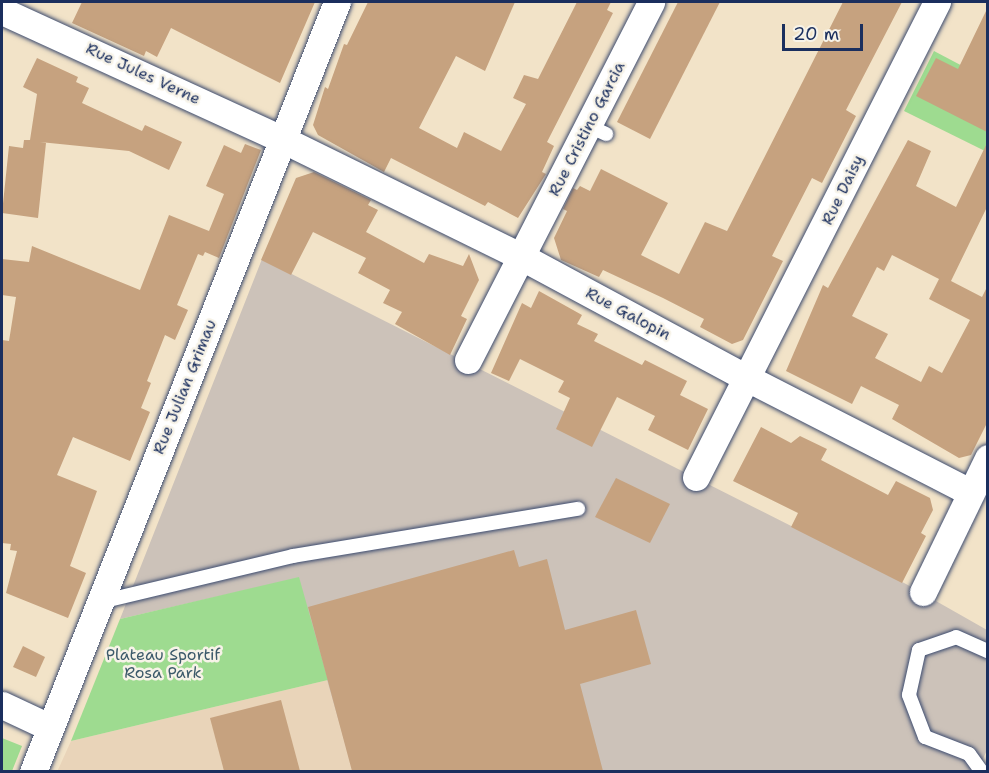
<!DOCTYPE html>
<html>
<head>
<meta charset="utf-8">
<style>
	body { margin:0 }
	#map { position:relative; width:989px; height:773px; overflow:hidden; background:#f2e3c8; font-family:"Shantell Sans",sans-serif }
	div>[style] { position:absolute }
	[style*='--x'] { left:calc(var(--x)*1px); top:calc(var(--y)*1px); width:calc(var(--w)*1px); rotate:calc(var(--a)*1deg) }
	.built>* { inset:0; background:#e9d4b9 }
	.industrial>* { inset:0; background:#ccc2b9 }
	.green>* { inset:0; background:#9edb90 }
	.building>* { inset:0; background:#c6a27f }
	.roads { filter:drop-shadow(0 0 2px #3b4a6e) drop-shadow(0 0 2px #3b4a6e) }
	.service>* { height:14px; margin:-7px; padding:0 7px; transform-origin:7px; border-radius:7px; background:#fff }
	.minor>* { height:27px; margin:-13.5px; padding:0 13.5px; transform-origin:13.5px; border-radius:13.5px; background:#fff }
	span { translate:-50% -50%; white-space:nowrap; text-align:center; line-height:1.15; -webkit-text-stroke:5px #f7f3e8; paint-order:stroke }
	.street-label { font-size:16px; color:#1b2f5e }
	.park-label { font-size:16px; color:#3c5a6a }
	.frame { position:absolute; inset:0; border:3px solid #1b2f5e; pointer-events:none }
	.scale { position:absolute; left:782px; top:24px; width:81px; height:27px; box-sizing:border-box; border:3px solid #1b2f5e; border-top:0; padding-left:8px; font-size:18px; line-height:21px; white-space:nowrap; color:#1b2f5e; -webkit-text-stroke:4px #f7f3e8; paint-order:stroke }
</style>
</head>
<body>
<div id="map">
	<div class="built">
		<i style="clip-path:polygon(328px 680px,353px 771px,57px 772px,71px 741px)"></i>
	</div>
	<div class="industrial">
		<i style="clip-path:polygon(262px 259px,906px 584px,987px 630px,987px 750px,977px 772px,353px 771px,298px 578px,120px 619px)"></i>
	</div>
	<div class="green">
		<i style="clip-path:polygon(934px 51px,987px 79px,987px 152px,904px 111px)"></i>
		<i style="clip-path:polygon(299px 577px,328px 680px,71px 741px,120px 619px)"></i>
		<i style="clip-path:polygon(2px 738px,22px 746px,12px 771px,2px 771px)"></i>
	</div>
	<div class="building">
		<i style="clip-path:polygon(82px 2px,315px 2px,280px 83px,171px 28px,157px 57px,146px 51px,144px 56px,72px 23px)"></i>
		<i style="clip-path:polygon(368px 2px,515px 2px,485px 71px,456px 56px,419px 128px,457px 148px,464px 132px,501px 151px,526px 104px,513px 98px,524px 75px,538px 79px,577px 2px,611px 2px,607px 10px,613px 13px,547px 142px,554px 146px,542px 172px,546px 174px,518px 218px,488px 202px,485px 206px,391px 158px,384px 172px,318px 135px,313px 125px,325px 87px,328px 89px,344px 44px,347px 45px)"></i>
		<i style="clip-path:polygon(678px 2px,720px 2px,650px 139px,617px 122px)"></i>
		<i style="clip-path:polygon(843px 2px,902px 2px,846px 110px,856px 116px,822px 183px,812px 178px,772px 256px,783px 261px,743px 340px,732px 344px,700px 327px,704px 319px,663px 298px,603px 270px,599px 277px,561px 260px,554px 238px,567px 211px,563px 209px,573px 188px,577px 190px,580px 186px,590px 191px,601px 169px,668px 203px,641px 255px,679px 274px,705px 222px,727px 231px)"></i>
		<i style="clip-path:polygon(987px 9px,987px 132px,916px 96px,936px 58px,958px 69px)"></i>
		<i style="clip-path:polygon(37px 58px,78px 77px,76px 82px,89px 88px,82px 103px,142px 131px,145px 125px,182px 142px,169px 170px,129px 151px,40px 142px,46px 143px,38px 218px,2px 213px,9px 146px,23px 148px,24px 140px,30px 140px,37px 94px,23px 87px)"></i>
		<i style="clip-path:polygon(evenodd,908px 140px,931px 151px,916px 186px,956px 207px,987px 143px,987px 207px,951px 281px,982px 297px,987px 287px,987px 423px,971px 455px,959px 458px,892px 419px,899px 405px,861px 386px,852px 404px,786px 371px,823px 285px,828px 288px,908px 140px,892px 255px,939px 279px,929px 299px,970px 320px,942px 373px,929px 366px,921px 382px,875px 358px,888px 334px,852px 316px,877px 267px,884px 271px,892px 255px)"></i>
		<i style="clip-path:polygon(245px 144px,261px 150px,219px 258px,205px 252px,203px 256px,198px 254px,177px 305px,188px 310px,175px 340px,165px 335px,147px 381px,151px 383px,141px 408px,150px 412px,130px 461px,73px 437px,57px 475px,97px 491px,70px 566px,86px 573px,68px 618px,6px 593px,17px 551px,10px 550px,11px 544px,2px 543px,2px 340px,9px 341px,16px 297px,2px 295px,2px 259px,29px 262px,32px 246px,140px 290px,169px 215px,209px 231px,224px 194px,206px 186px,224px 145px,241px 153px)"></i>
		<i style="clip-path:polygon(314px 172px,371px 200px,368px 205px,378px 210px,366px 232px,424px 263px,429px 254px,463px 266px,469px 254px,479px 280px,461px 316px,467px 319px,450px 355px,395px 324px,402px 312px,383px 303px,390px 290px,358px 273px,366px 258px,313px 232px,291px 275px,261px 260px,296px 178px)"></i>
		<i style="clip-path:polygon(539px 291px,582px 315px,577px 324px,598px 334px,594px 341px,642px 365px,645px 360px,687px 381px,680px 395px,708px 409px,688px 450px,648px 430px,655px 416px,617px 397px,592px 447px,556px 429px,570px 398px,558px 392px,564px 381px,520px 359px,509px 381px,491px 373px,522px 303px,531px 308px)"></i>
		<i style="clip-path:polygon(761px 427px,791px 443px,800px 436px,827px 449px,821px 460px,888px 495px,896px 481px,930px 498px,933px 510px,921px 533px,926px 536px,902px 583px,791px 527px,798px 513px,733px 481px)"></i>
		<i style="clip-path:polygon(616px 478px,670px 504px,650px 543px,595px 517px)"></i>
		<i style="clip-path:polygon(514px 550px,519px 567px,547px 559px,565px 630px,636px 610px,651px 664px,580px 684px,603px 771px,352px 771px,308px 607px)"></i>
		<i style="clip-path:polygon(23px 646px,45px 657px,36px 677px,13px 667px)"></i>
		<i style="clip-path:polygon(281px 700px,300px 771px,224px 771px,210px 718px)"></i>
	</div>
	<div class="roads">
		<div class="service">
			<i style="--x:589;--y:126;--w:19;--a:25"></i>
			<i style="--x:100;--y:602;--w:198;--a:-13.4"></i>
			<i style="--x:293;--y:556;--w:289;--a:-9.4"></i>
			<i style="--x:982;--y:772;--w:22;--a:-126"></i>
			<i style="--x:969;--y:754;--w:47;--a:-158.9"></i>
			<i style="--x:925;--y:737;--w:45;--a:-110.9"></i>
			<i style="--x:909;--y:695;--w:46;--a:-77.5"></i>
			<i style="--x:919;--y:650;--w:39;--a:-19"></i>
			<i style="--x:956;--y:637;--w:35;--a:24"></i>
		</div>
		<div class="minor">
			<i style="--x:2;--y:11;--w:310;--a:24.6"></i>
			<i style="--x:284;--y:140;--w:265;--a:26.2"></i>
			<i style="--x:522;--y:257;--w:258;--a:28.3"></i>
			<i style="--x:749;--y:379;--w:248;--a:27.1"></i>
			<i style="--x:468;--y:360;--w:402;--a:-62.9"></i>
			<i style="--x:696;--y:477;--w:533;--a:-63.1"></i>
			<i style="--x:923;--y:592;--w:149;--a:-64.1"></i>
			<i style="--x:2;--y:705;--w:52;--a:25.1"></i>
			<i style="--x:33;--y:772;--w:828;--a:-68.46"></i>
		</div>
	</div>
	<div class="street-label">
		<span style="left:143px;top:74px;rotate:25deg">Rue Jules Verne</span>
		<span style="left:587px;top:129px;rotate:-63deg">Rue Cristino Garcia</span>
		<span style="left:843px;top:190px;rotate:-64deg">Rue Daisy</span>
		<span style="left:628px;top:314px;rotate:28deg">Rue Galopin</span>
		<span style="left:185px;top:387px;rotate:-68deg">Rue Julian Grimau</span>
	</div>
	<div class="park-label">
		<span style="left:163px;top:664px">Plateau Sportif<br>Rosa Park</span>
	</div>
	<div class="frame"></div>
	<div class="scale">20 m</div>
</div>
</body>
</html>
